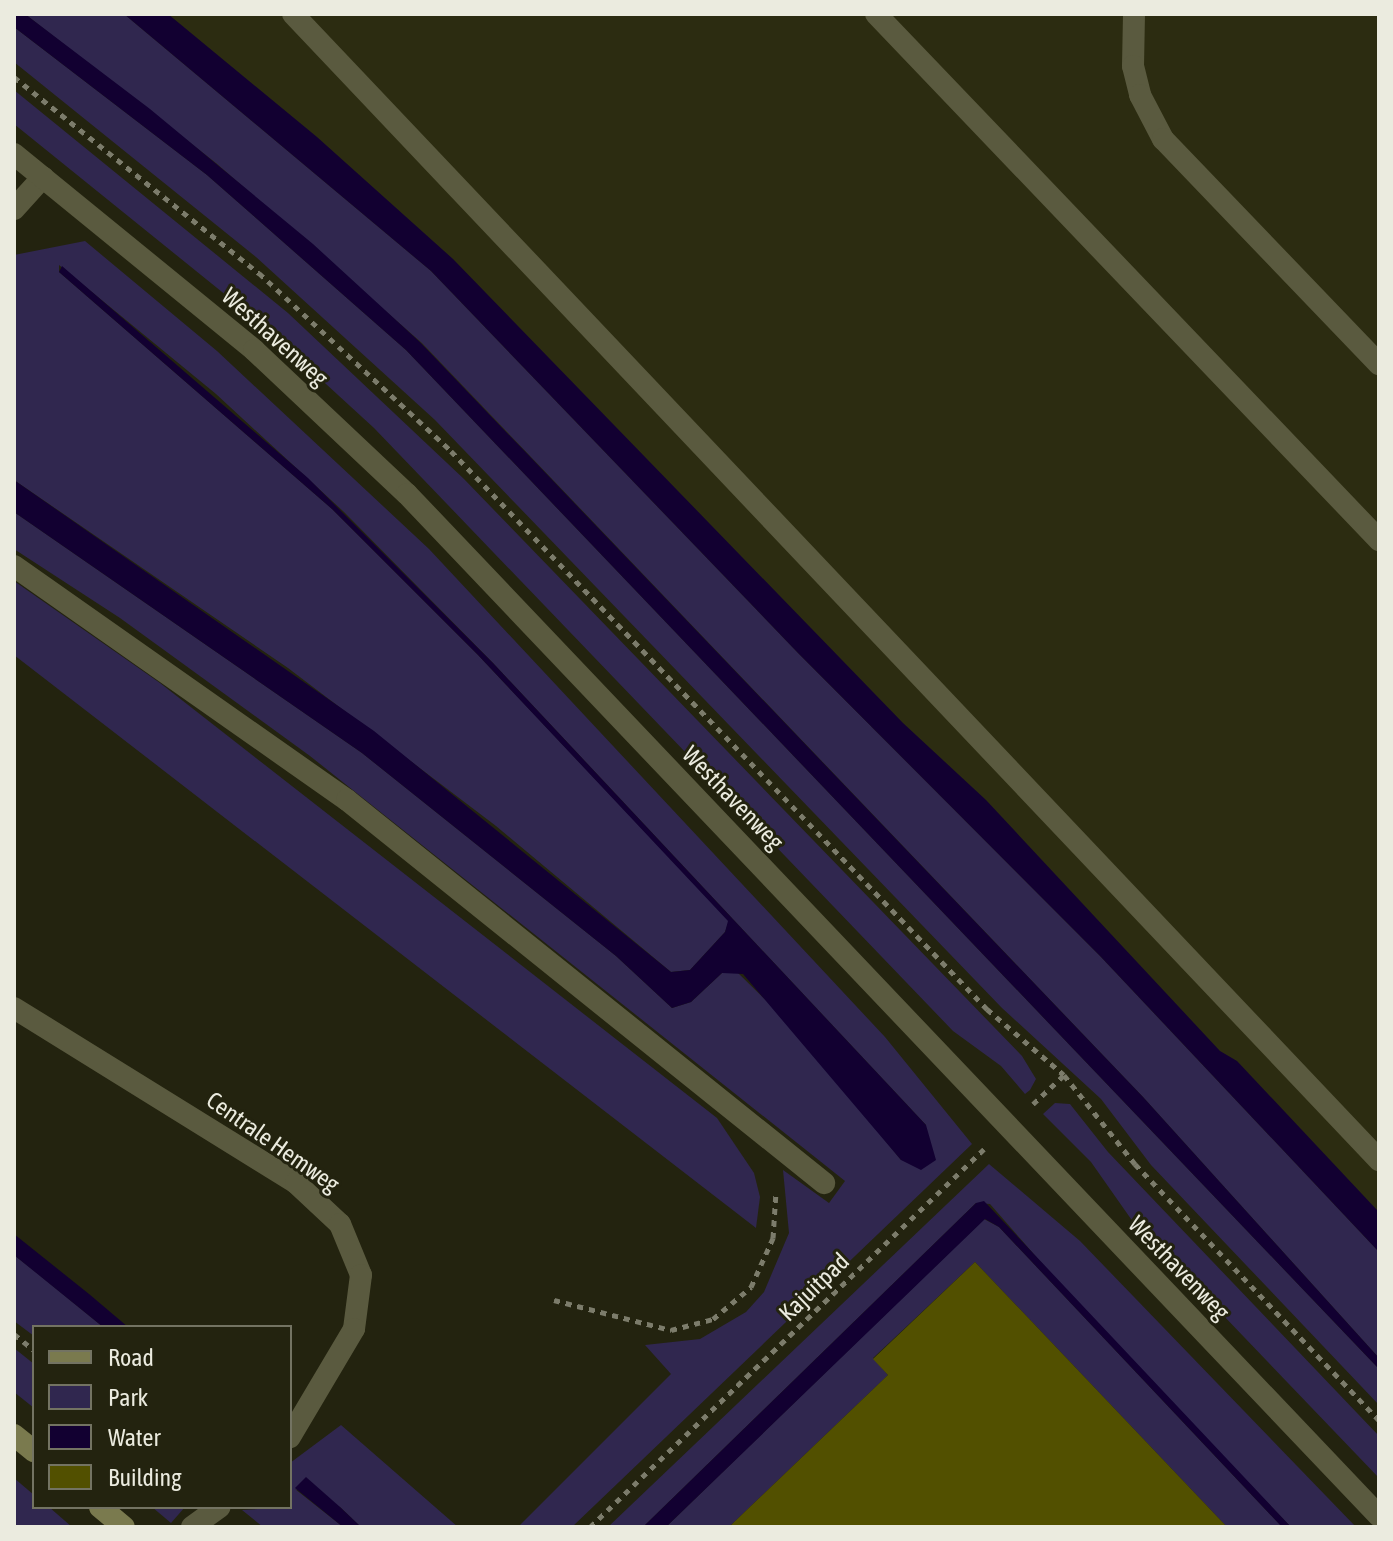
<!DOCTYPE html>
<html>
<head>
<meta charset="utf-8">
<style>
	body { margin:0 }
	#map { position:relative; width:1393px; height:1541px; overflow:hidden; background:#23230f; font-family:"Asap Condensed",sans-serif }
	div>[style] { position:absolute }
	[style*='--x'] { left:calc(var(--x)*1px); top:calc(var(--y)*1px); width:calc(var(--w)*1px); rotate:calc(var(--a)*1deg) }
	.built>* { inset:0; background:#2c2c11 }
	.green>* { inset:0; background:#30274f }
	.water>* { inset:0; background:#120031 }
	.building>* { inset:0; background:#525000 }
	.path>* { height:5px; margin-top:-2.5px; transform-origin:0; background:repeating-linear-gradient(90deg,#7c7c6b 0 6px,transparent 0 12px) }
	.service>* { height:22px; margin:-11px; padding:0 11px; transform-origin:11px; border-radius:11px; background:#5a5a3f }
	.tertiary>* { height:22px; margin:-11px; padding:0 11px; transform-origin:11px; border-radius:11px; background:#5a5a3f }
	.secondary>* { height:22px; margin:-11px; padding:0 11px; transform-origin:11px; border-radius:11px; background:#7a7a4e }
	span { translate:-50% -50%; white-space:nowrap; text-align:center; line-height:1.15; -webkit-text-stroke:6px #23230f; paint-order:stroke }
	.street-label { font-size:24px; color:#ebebdf }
	.frame { position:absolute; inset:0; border:16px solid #ebebdf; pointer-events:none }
	.legend { position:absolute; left:32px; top:1325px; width:260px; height:184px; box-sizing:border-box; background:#23230f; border:2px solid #737362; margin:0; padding:10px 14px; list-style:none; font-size:24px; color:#ebebdf }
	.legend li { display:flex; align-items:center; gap:16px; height:40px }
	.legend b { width:40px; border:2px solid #737362 }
</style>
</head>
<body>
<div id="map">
	<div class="built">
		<i style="clip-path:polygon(38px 14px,1379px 14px,1379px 1330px,615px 531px)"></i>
	</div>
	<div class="green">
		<i style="clip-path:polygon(25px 14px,124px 14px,431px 271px,798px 653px,1101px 957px,1379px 1252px,1379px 1358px,1143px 1097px,422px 343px,216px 163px)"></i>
		<i style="clip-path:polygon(14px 27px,207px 175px,406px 350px,1379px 1369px,1379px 1405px,1151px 1165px,1101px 1099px,1002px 1008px,435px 420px,256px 257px,14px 62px)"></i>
		<i style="clip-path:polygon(14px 90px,288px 313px,464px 479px,1022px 1056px,1036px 1079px,1030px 1090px,1025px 1094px,1001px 1066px,953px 1031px,374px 428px,253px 317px,14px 124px)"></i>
		<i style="clip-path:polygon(85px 241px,217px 351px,429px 549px,885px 1037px,972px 1144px,572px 1527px,518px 1527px,671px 1374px,645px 1345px,700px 1339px,746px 1312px,764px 1292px,789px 1233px,783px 1170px,829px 1203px,845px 1181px,310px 756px,120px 618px,14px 549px,14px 512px,362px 753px,616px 956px,672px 1008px,691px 1002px,722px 973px,736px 971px,789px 1023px,901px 1160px,926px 1125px,493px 663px,344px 512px,216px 394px,59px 265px,59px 272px,332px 509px,478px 655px,729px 921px,725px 932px,690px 970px,671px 972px,496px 826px,288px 668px,14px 480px,14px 255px)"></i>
		<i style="clip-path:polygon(14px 581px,160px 683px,717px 1118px,754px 1173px,760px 1197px,756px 1228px,14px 655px)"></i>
		<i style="clip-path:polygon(1055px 1103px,1070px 1104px,1108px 1152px,1379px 1436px,1379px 1478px,1131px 1219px,1091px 1162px,1043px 1114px)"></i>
		<i style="clip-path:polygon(989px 1164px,1080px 1241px,1356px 1527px,1291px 1527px,1095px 1324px,990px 1204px,976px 1203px,643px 1527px,608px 1527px)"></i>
		<i style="clip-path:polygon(984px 1219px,999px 1227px,1282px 1527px,1227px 1527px,975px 1262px,873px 1358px,888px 1375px,729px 1527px,666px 1527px)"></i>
		<i style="clip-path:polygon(14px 1255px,38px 1274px,103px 1327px,34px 1327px,34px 1336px,14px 1321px)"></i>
		<i style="clip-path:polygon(14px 1348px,34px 1364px,34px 1408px,14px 1392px)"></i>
		<i style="clip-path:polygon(341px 1425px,458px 1527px,361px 1527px,340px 1507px,295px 1489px,343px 1527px,263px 1527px,242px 1510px,290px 1507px,290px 1463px)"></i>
		<i style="clip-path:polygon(14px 1478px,34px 1495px,34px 1507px,49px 1507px,72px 1527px,14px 1527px)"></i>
		<i style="clip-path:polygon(152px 1507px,185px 1507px,171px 1523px)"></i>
	</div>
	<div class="water">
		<i style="clip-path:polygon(14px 14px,25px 14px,150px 109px,313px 244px,421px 343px,1143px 1097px,1379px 1358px,1379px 1369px,406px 350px,207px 175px,14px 27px)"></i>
		<i style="clip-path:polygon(124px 14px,168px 14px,317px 137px,453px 259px,903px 723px,986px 800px,1220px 1051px,1237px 1061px,1377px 1210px,1379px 1252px,1101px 957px,798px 653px,431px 271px)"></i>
		<i style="clip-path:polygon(62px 266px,308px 478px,493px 663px,926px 1125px,936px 1160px,921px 1170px,901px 1160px,743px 974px,722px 973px,691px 1002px,672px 1008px,616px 956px,362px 753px,14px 512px,14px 480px,374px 731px,671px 972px,690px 970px,725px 932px,728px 921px,478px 655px,332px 509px,59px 272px)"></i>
		<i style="clip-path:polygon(984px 1201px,1291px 1527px,1282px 1527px,999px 1227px,985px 1219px,666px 1527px,643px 1527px,976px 1203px)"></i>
		<i style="clip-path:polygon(14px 1234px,89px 1294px,128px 1327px,103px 1327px,14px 1255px)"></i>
		<i style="clip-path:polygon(306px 1477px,340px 1507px,361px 1527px,343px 1527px,295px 1488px)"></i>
	</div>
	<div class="building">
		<i style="clip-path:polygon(975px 1262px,1227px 1527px,729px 1527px,888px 1375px,873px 1359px)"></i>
	</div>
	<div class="path">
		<i style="--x:14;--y:77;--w:314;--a:38.7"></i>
		<i style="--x:259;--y:273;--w:262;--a:42.8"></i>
		<i style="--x:451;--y:451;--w:774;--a:46.15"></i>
		<i style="--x:987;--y:1009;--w:101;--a:40.6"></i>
		<i style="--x:1064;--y:1075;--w:114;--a:51.4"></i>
		<i style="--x:1135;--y:1164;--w:354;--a:46.4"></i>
		<i style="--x:1033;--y:1104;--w:42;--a:-43.1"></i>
		<i style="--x:554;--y:1300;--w:121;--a:14.4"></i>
		<i style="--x:671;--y:1330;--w:43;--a:-14.7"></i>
		<i style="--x:713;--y:1319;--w:50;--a:-40.1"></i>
		<i style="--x:751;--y:1287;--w:54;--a:-65.8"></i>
		<i style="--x:773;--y:1238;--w:47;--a:-86.3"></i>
		<i style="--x:14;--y:1334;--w:26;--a:39"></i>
		<i style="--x:590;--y:1527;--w:546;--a:-43.81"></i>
	</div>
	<div class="service">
		<i style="--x:293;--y:14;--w:1579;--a:46.54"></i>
		<i style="--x:876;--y:14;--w:728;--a:46.28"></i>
		<i style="--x:1134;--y:14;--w:52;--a:91.1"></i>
		<i style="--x:1133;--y:66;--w:30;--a:76"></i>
		<i style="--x:1140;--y:95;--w:50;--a:62.4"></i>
		<i style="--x:1163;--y:139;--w:312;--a:46.2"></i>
		<i style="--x:14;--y:209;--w:43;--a:-47.8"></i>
		<i style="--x:14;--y:566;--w:407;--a:35.1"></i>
		<i style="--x:347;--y:800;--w:612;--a:38.76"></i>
		<i style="--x:14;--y:1008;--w:332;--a:31.8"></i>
		<i style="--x:296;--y:1183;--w:60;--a:43"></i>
		<i style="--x:340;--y:1224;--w:55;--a:67.6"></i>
		<i style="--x:361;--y:1275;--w:54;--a:97.4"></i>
		<i style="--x:354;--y:1329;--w:126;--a:120.7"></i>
		<i style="--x:192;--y:1527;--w:34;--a:-36"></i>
	</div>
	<div class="tertiary">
		<i style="--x:14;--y:154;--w:310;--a:39.2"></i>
		<i style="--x:254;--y:350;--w:210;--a:43.3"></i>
		<i style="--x:407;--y:494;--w:1410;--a:46.44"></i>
	</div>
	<div class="secondary">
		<i style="--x:14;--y:1435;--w:26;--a:39"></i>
		<i style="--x:100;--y:1507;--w:31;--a:40"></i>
	</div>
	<div class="street-label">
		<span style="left:275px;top:337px;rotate:42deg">Westhavenweg</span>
		<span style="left:733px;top:798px;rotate:46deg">Westhavenweg</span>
		<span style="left:273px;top:1142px;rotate:35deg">Centrale Hemweg</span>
		<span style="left:1179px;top:1268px;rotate:46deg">Westhavenweg</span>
		<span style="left:814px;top:1287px;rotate:-44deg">Kajuitpad</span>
	</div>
	<div class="frame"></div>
	<ul class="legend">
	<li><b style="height:10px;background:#7a7a4e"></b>Road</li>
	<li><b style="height:22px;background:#30274f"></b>Park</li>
	<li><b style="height:22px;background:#120031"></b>Water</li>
	<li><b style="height:22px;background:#525000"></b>Building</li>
	</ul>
</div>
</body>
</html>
